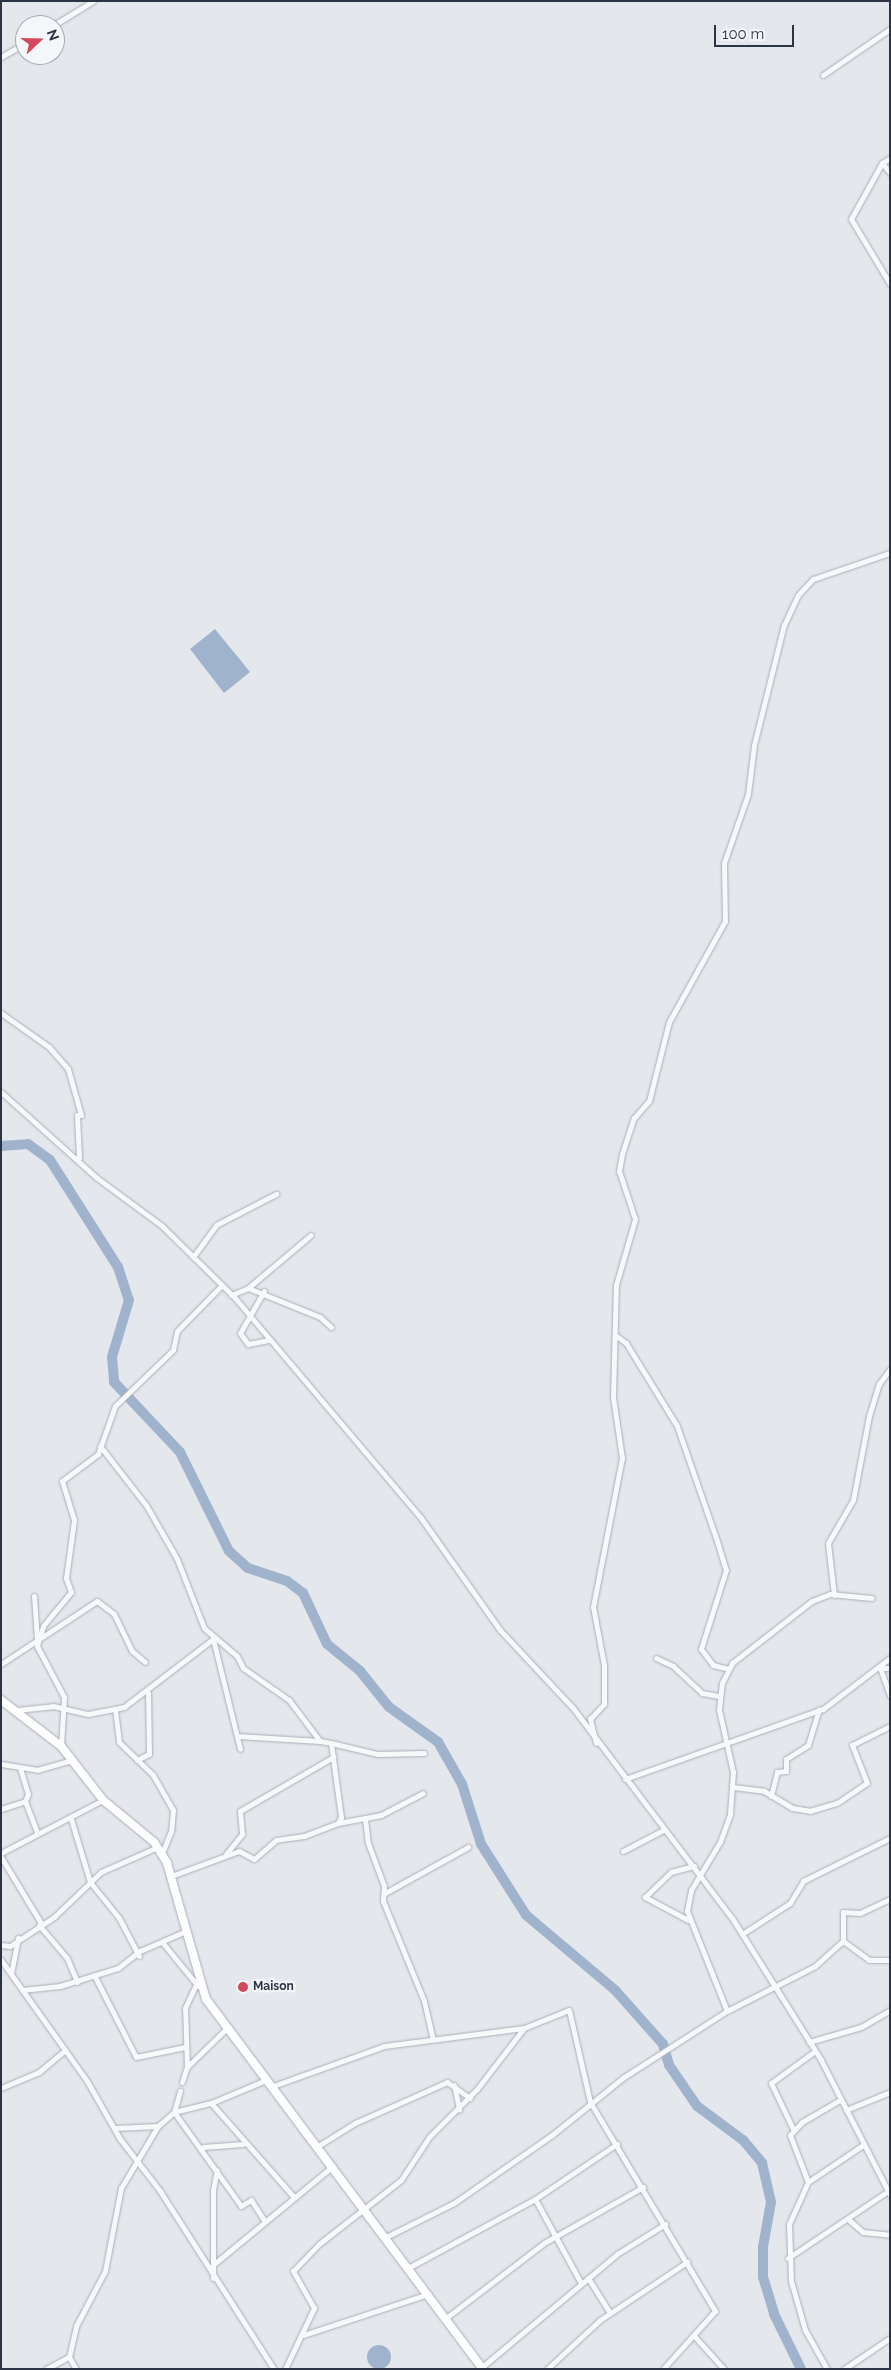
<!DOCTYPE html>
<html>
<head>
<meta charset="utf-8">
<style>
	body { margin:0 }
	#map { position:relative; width:891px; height:2370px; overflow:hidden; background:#e4e7ec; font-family:Raleway,sans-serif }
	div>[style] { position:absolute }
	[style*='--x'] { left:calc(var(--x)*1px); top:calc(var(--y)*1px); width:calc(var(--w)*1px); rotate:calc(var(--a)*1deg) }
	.water>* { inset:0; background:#9fb4cc }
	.round { border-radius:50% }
	.river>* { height:10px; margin:-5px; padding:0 5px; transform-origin:5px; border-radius:5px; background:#9fb4cc }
	.roads { filter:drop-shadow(0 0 1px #a9aeb7) drop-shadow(0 0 1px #a9aeb7) }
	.street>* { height:5px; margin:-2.5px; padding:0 2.5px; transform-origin:2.5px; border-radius:2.5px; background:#f7f8fa }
	.secondary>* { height:8px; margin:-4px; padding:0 4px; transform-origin:4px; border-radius:4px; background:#fff }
	.dots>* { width:14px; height:14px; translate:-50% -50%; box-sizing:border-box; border:2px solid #f4f6f9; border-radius:50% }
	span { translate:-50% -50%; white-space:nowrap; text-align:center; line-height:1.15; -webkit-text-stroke:4.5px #f4f6f9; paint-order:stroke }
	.poi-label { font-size:12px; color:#2b3445; font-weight:700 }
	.left { translate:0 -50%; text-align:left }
	.frame { position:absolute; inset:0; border:2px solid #2b3445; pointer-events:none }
	.north { position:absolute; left:15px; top:15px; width:50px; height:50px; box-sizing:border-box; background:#f4f6f9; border:1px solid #a4a8b1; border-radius:50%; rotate:69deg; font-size:14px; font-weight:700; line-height:20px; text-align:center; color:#2b3445 }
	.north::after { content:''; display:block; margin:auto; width:18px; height:22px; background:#d1495b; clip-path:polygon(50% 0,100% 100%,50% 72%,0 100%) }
	.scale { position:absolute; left:714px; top:25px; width:80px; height:22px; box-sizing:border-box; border:2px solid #2b3445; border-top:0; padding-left:6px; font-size:15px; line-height:18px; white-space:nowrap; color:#2b3445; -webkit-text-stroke:4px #f4f6f9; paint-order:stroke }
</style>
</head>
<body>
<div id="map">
	<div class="water">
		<i style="clip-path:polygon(215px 629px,250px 672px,224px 693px,190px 649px)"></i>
		<i class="round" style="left:367px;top:2345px;width:24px;height:24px"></i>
	</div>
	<div class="river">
		<i style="--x:1;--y:1146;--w:27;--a:-4"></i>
		<i style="--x:28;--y:1144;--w:27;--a:36"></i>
		<i style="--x:50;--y:1160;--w:127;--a:57.6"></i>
		<i style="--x:118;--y:1267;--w:35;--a:72"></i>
		<i style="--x:129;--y:1300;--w:59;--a:106.6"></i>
		<i style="--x:112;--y:1357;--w:25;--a:85"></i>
		<i style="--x:114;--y:1382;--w:96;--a:46.7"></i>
		<i style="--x:180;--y:1452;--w:110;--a:63.7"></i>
		<i style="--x:229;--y:1551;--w:25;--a:42"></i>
		<i style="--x:248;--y:1568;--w:41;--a:18.4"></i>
		<i style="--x:287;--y:1581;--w:20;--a:37"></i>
		<i style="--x:303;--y:1593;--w:56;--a:64.8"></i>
		<i style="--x:327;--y:1644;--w:43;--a:39.3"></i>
		<i style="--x:360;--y:1671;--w:46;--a:51.1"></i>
		<i style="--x:389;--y:1707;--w:60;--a:35.5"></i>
		<i style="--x:438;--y:1742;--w:48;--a:60.3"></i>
		<i style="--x:462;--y:1784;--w:63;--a:72.4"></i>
		<i style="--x:481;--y:1844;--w:84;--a:57.6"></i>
		<i style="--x:526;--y:1915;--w:116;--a:40.1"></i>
		<i style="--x:615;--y:1990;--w:72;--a:48.4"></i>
		<i style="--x:663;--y:2044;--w:22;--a:74"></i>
		<i style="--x:669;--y:2065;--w:50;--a:55.7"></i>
		<i style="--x:697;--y:2106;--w:57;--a:36.5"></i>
		<i style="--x:743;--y:2140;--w:30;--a:50"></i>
		<i style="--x:762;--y:2163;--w:40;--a:77"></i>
		<i style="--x:771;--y:2202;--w:46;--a:100.1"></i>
		<i style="--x:763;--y:2247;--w:30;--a:90"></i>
		<i style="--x:763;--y:2277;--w:39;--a:73"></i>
		<i style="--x:774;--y:2314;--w:61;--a:63.9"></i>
	</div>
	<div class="roads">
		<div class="street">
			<i style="--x:54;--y:25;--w:46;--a:-31.6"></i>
			<i style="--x:1;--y:57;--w:28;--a:-30"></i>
			<i style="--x:823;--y:75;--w:81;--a:-34.5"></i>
			<i style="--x:890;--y:158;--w:9;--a:148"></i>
			<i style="--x:882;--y:163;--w:64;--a:119"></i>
			<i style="--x:851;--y:219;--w:76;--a:59"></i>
			<i style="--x:882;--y:163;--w:13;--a:51"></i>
			<i style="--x:1;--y:1013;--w:59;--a:35.3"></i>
			<i style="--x:49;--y:1047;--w:29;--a:49"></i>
			<i style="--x:68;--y:1069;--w:48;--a:74.2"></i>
			<i style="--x:81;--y:1115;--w:4;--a:180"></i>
			<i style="--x:77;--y:1115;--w:43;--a:87.3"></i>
			<i style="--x:1;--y:1092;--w:129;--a:41.9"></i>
			<i style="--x:97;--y:1178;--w:81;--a:36.4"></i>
			<i style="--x:162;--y:1226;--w:103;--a:44.6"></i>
			<i style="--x:235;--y:1298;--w:288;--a:49.8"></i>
			<i style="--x:421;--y:1518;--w:137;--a:54.8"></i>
			<i style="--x:500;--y:1630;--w:107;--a:46.9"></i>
			<i style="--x:573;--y:1708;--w:263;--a:52.9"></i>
			<i style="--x:732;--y:1918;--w:168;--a:57.9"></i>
			<i style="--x:821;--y:2060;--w:152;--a:62.9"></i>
			<i style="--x:193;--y:1257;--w:39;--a:-54"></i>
			<i style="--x:216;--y:1225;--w:68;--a:-27.3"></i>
			<i style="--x:248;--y:1288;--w:78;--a:21.9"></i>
			<i style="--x:320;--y:1317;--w:15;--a:42"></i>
			<i style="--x:264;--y:1291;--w:48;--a:119.7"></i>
			<i style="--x:240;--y:1333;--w:14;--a:54"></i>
			<i style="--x:248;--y:1344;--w:21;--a:-11"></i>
			<i style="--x:231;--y:1295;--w:18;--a:-22"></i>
			<i style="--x:248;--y:1288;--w:82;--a:-40.1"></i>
			<i style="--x:615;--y:1335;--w:14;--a:36"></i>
			<i style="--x:626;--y:1343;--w:97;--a:58.4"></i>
			<i style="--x:677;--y:1426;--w:122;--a:70.8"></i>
			<i style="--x:717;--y:1541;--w:30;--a:73"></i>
			<i style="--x:726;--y:1570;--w:83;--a:107.6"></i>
			<i style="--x:701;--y:1649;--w:20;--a:53"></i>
			<i style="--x:713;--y:1665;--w:16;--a:14"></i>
			<i style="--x:100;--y:1446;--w:75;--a:52.1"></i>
			<i style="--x:146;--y:1505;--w:62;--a:60.1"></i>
			<i style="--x:177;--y:1559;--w:74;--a:68.6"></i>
			<i style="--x:204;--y:1628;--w:43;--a:40.3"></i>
			<i style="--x:237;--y:1656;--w:13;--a:63"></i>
			<i style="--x:243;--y:1668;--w:56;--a:34.8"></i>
			<i style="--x:289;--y:1700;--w:51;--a:52.9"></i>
			<i style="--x:320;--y:1741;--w:11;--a:10"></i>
			<i style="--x:331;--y:1743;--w:75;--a:82.3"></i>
			<i style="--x:341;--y:1817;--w:7;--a:117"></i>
			<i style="--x:338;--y:1823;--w:36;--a:159"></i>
			<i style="--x:304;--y:1836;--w:28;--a:172"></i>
			<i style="--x:276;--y:1840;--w:29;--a:139"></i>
			<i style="--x:254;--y:1859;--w:17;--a:-152"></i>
			<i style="--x:239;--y:1851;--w:72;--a:159.8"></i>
			<i style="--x:834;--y:1595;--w:52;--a:-96.6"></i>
			<i style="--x:828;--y:1543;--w:50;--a:-59.8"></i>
			<i style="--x:853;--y:1500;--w:86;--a:-79.2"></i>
			<i style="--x:869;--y:1416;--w:34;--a:-73"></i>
			<i style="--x:879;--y:1384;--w:19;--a:-54"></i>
			<i style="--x:34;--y:1596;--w:43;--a:86"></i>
			<i style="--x:656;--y:1658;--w:19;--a:25"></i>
			<i style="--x:673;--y:1666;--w:40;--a:43"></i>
			<i style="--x:702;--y:1693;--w:17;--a:10"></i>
			<i style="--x:1;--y:1664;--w:115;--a:-33.3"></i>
			<i style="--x:97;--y:1601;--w:21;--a:37"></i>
			<i style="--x:114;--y:1614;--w:41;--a:64.1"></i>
			<i style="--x:132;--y:1651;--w:17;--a:40"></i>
			<i style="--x:890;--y:1668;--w:10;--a:180"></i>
			<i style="--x:880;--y:1668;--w:30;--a:70"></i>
			<i style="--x:115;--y:1709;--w:33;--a:83"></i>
			<i style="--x:119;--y:1742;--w:47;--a:44.1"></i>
			<i style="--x:153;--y:1775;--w:40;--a:60.3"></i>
			<i style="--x:173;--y:1810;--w:21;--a:95"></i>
			<i style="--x:171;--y:1831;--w:24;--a:112"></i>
			<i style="--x:17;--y:1710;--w:36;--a:-6"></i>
			<i style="--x:53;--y:1706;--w:36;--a:13"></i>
			<i style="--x:88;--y:1714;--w:37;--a:-11"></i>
			<i style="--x:124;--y:1707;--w:112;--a:-37.4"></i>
			<i style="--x:213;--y:1639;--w:113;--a:76.2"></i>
			<i style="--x:237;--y:1736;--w:83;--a:3.4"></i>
			<i style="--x:331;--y:1743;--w:47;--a:13.4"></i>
			<i style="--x:377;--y:1754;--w:47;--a:-1.2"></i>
			<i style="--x:596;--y:1743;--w:25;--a:-104"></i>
			<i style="--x:590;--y:1719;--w:21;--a:-47"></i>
			<i style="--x:604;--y:1704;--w:39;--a:-90"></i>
			<i style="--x:604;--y:1665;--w:59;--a:-100.7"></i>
			<i style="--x:593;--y:1607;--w:152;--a:-79"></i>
			<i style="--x:622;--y:1458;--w:62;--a:-98.4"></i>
			<i style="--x:613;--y:1397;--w:112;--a:-88.5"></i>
			<i style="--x:616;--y:1285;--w:69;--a:-73.9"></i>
			<i style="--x:635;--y:1219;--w:51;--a:-108.4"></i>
			<i style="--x:619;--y:1171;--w:17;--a:-80"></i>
			<i style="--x:622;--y:1154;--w:38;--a:-72"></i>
			<i style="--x:634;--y:1118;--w:23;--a:-49"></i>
			<i style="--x:649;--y:1101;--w:81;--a:-75.8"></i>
			<i style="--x:669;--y:1022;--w:115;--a:-61"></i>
			<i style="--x:725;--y:921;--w:58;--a:-91"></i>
			<i style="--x:724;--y:863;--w:73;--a:-70.8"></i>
			<i style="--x:748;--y:794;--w:49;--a:-83"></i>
			<i style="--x:754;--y:745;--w:124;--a:-76"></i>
			<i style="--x:784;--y:625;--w:33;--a:-65"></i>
			<i style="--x:798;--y:595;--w:22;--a:-47"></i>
			<i style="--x:813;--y:579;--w:81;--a:-18.7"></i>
			<i style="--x:61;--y:1746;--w:49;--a:-86.5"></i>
			<i style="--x:64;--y:1697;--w:58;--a:-117.9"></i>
			<i style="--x:37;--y:1646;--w:21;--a:-73"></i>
			<i style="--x:43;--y:1626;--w:44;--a:-50.5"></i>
			<i style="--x:71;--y:1592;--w:15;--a:-110"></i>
			<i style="--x:66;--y:1578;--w:59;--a:-82.1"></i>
			<i style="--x:74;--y:1520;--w:41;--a:-107.1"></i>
			<i style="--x:62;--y:1481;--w:45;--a:-36.9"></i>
			<i style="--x:98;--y:1454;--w:51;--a:-70.5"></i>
			<i style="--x:115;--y:1406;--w:81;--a:-44"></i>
			<i style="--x:173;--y:1350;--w:19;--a:-78"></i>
			<i style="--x:177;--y:1331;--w:64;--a:-45.6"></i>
			<i style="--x:137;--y:1760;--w:13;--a:-27"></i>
			<i style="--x:149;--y:1754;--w:61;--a:-90.9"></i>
			<i style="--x:1;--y:1764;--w:36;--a:9"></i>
			<i style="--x:37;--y:1770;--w:37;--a:-16"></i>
			<i style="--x:20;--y:1768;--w:27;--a:73"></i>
			<i style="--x:28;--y:1794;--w:8;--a:113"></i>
			<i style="--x:25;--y:1801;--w:33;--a:69"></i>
			<i style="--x:625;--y:1779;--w:210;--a:-19.5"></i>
			<i style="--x:823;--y:1709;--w:84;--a:-37.3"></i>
			<i style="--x:733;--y:1787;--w:31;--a:7"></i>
			<i style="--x:764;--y:1791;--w:33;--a:31"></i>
			<i style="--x:792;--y:1808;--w:18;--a:9"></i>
			<i style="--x:810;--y:1811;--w:28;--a:-17"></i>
			<i style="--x:837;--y:1803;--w:36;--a:-34"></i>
			<i style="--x:867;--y:1783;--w:41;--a:-111.5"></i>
			<i style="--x:852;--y:1745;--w:42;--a:-26.6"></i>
			<i style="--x:771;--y:1796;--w:25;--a:-76"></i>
			<i style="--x:777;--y:1772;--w:9;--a:-6"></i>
			<i style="--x:786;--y:1771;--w:12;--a:-90"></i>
			<i style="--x:786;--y:1759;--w:26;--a:-32"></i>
			<i style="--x:808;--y:1745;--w:37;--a:-73"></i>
			<i style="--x:1;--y:1809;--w:25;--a:-18"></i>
			<i style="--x:71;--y:1819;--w:66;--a:73.2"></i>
			<i style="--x:90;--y:1882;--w:46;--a:51.1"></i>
			<i style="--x:119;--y:1918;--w:43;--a:62.2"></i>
			<i style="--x:365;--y:1819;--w:24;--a:83"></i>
			<i style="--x:368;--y:1843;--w:46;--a:69.6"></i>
			<i style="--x:384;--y:1886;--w:15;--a:94"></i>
			<i style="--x:383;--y:1901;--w:108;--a:67.7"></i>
			<i style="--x:424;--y:2001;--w:37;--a:77"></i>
			<i style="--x:338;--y:1823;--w:44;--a:-10.5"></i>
			<i style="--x:381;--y:1815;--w:47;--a:-27.6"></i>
			<i style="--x:623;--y:1851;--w:47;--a:-27.6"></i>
			<i style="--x:1;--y:1853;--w:115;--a:-27.5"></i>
			<i style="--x:226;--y:1854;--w:26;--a:-51"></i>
			<i style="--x:242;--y:1834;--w:23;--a:-95"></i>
			<i style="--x:240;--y:1811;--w:108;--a:-30.1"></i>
			<i style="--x:1;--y:1857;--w:77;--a:58.8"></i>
			<i style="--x:385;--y:1893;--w:95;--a:-29"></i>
			<i style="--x:688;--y:1920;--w:49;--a:-151.9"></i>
			<i style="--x:645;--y:1897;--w:36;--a:-44"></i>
			<i style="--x:671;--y:1872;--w:24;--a:-15"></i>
			<i style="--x:39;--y:1925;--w:43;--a:49.7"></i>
			<i style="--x:67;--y:1958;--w:26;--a:67"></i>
			<i style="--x:742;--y:1934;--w:57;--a:-32.9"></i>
			<i style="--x:790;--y:1903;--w:26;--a:-59"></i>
			<i style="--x:803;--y:1881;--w:97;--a:-26.3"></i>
			<i style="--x:843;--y:1941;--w:32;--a:36"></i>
			<i style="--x:869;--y:1960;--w:21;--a:0"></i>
			<i style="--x:162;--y:1942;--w:57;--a:50.7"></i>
			<i style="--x:1;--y:1945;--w:9;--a:6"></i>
			<i style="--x:10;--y:1946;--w:53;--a:-33.4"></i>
			<i style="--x:54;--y:1917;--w:65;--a:-43.8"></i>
			<i style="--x:101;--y:1872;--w:62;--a:-23.7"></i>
			<i style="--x:1;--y:1960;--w:148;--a:54.6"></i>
			<i style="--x:87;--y:2081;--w:67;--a:60.4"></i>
			<i style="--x:120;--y:2139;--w:66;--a:52.4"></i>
			<i style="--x:160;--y:2191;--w:211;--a:57.4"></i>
			<i style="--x:11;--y:1974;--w:37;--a:-79"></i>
			<i style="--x:94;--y:1975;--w:92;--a:62.9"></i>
			<i style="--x:136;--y:2057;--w:50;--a:-11.5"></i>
			<i style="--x:22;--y:1990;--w:38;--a:-6"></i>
			<i style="--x:60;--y:1986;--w:61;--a:-17.2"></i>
			<i style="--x:118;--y:1968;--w:28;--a:-38"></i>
			<i style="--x:140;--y:1951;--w:50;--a:-23.5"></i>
			<i style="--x:727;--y:2011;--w:108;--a:-111.8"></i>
			<i style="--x:687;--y:1911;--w:21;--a:-79"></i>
			<i style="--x:691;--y:1890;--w:56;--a:-58.9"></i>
			<i style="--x:720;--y:1842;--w:30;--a:-70"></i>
			<i style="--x:730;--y:1814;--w:42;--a:-85.9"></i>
			<i style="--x:733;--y:1772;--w:64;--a:-102.7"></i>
			<i style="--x:719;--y:1710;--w:27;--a:-84"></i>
			<i style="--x:722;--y:1683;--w:22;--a:-63"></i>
			<i style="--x:732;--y:1663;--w:101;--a:-37.8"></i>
			<i style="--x:812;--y:1601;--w:19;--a:-21"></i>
			<i style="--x:830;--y:1594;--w:42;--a:5.4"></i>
			<i style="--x:809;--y:2042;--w:54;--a:-16.1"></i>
			<i style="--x:861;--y:2027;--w:34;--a:-30"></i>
			<i style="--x:187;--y:2067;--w:59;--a:-91.9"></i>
			<i style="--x:185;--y:2008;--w:26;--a:-65"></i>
			<i style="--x:182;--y:2082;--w:16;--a:-72"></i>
			<i style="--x:187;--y:2067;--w:56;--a:-44.3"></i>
			<i style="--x:454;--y:2085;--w:25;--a:78"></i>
			<i style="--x:273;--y:2086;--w:118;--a:-19.8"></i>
			<i style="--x:384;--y:2046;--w:141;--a:-7.3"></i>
			<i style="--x:524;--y:2028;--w:48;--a:-21.8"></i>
			<i style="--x:569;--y:2010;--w:94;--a:77.1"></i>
			<i style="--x:590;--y:2102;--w:244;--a:59.1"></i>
			<i style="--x:715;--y:2311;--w:78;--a:131.9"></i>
			<i style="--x:1;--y:2088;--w:41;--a:-22.8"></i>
			<i style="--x:39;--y:2072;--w:34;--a:-40"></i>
			<i style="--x:211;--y:2103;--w:125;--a:48.6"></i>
			<i style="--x:846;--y:2110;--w:48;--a:-22.2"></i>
			<i style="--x:174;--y:2112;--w:115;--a:54.5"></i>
			<i style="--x:241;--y:2206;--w:12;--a:-31"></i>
			<i style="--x:251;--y:2200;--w:24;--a:57"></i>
			<i style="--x:174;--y:2112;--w:38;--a:-14"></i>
			<i style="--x:211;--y:2103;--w:60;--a:-22.7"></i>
			<i style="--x:114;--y:2128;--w:44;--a:-2.6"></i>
			<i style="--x:793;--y:2129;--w:51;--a:-115.6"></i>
			<i style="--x:771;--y:2083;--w:54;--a:-36"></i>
			<i style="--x:318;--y:2146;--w:44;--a:-31.9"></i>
			<i style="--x:355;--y:2123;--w:101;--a:-24"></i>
			<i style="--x:447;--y:2082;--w:28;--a:35"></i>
			<i style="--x:203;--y:2147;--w:40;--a:-4.3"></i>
			<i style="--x:808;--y:2182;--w:66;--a:-33.9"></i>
			<i style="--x:535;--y:2199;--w:96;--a:61.3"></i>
			<i style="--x:849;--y:2220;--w:18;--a:41"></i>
			<i style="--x:863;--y:2232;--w:27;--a:6"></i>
			<i style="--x:386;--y:2237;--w:76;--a:-26.6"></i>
			<i style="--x:454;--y:2203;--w:119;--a:-34.8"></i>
			<i style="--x:552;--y:2135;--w:92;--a:-38.9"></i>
			<i style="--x:624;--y:2077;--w:122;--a:-32.7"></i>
			<i style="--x:727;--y:2011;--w:99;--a:-27.1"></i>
			<i style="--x:815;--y:1966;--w:38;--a:-42"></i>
			<i style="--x:843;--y:1941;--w:29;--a:-90"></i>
			<i style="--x:843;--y:1912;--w:17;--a:3"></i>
			<i style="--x:860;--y:1913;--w:33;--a:-25"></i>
			<i style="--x:788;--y:2258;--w:120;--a:-33.8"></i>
			<i style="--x:214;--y:2264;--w:154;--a:-39.5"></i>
			<i style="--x:408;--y:2268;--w:145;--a:-28.5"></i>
			<i style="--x:535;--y:2199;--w:99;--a:-33.9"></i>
			<i style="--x:213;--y:2278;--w:88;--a:-90"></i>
			<i style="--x:213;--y:2190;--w:20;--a:-79"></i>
			<i style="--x:588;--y:2278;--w:41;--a:57.8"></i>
			<i style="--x:446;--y:2318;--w:123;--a:-37.4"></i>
			<i style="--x:544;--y:2243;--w:114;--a:-29.5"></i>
			<i style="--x:303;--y:2335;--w:132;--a:-18.2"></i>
			<i style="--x:695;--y:2337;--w:43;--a:47.8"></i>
			<i style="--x:482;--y:2367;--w:176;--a:-39.9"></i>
			<i style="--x:617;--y:2254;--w:57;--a:-32"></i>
			<i style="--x:46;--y:2369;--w:26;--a:-28"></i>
			<i style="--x:76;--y:2369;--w:14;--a:-120"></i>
			<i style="--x:69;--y:2357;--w:32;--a:-77"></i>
			<i style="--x:76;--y:2326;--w:62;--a:-62.2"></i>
			<i style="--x:105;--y:2271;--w:85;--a:-79.1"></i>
			<i style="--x:121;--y:2188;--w:72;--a:-59.2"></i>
			<i style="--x:158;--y:2126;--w:21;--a:-41"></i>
			<i style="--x:174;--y:2112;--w:22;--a:-74"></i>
			<i style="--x:285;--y:2369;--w:68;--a:-64.6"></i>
			<i style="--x:314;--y:2308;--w:43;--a:-119.6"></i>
			<i style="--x:293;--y:2271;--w:37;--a:-46"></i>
			<i style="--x:319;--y:2244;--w:104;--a:-38"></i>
			<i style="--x:401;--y:2180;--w:51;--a:-56.9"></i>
			<i style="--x:429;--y:2137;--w:68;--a:-45"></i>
			<i style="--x:477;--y:2089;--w:77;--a:-52.4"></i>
			<i style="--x:547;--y:2369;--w:72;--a:-42.8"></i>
			<i style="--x:600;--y:2320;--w:105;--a:-33.7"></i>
			<i style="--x:827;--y:2369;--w:45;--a:-119.4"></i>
			<i style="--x:805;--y:2330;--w:51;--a:-105.9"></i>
			<i style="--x:791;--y:2281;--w:57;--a:-92"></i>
			<i style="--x:789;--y:2224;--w:46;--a:-65.7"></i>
			<i style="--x:808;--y:2182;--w:50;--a:-111"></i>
			<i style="--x:790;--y:2135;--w:18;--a:-47"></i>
			<i style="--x:802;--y:2122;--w:44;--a:-30.1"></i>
			<i style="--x:844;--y:2369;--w:55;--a:-34"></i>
		</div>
		<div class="secondary">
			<i style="--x:1;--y:1700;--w:76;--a:37.5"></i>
			<i style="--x:61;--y:1746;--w:68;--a:52.1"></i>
			<i style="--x:103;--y:1800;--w:66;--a:39.5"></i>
			<i style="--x:154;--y:1842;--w:25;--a:58"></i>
			<i style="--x:167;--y:1863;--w:141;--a:74"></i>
			<i style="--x:206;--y:1999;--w:462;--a:53.2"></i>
		</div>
	</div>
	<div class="dots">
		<i style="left:243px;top:1987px;background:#d1495b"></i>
	</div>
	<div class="poi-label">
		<span class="left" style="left:253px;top:1987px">Maison</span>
	</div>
	<div class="frame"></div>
	<div class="north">N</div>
	<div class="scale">100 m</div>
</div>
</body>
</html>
